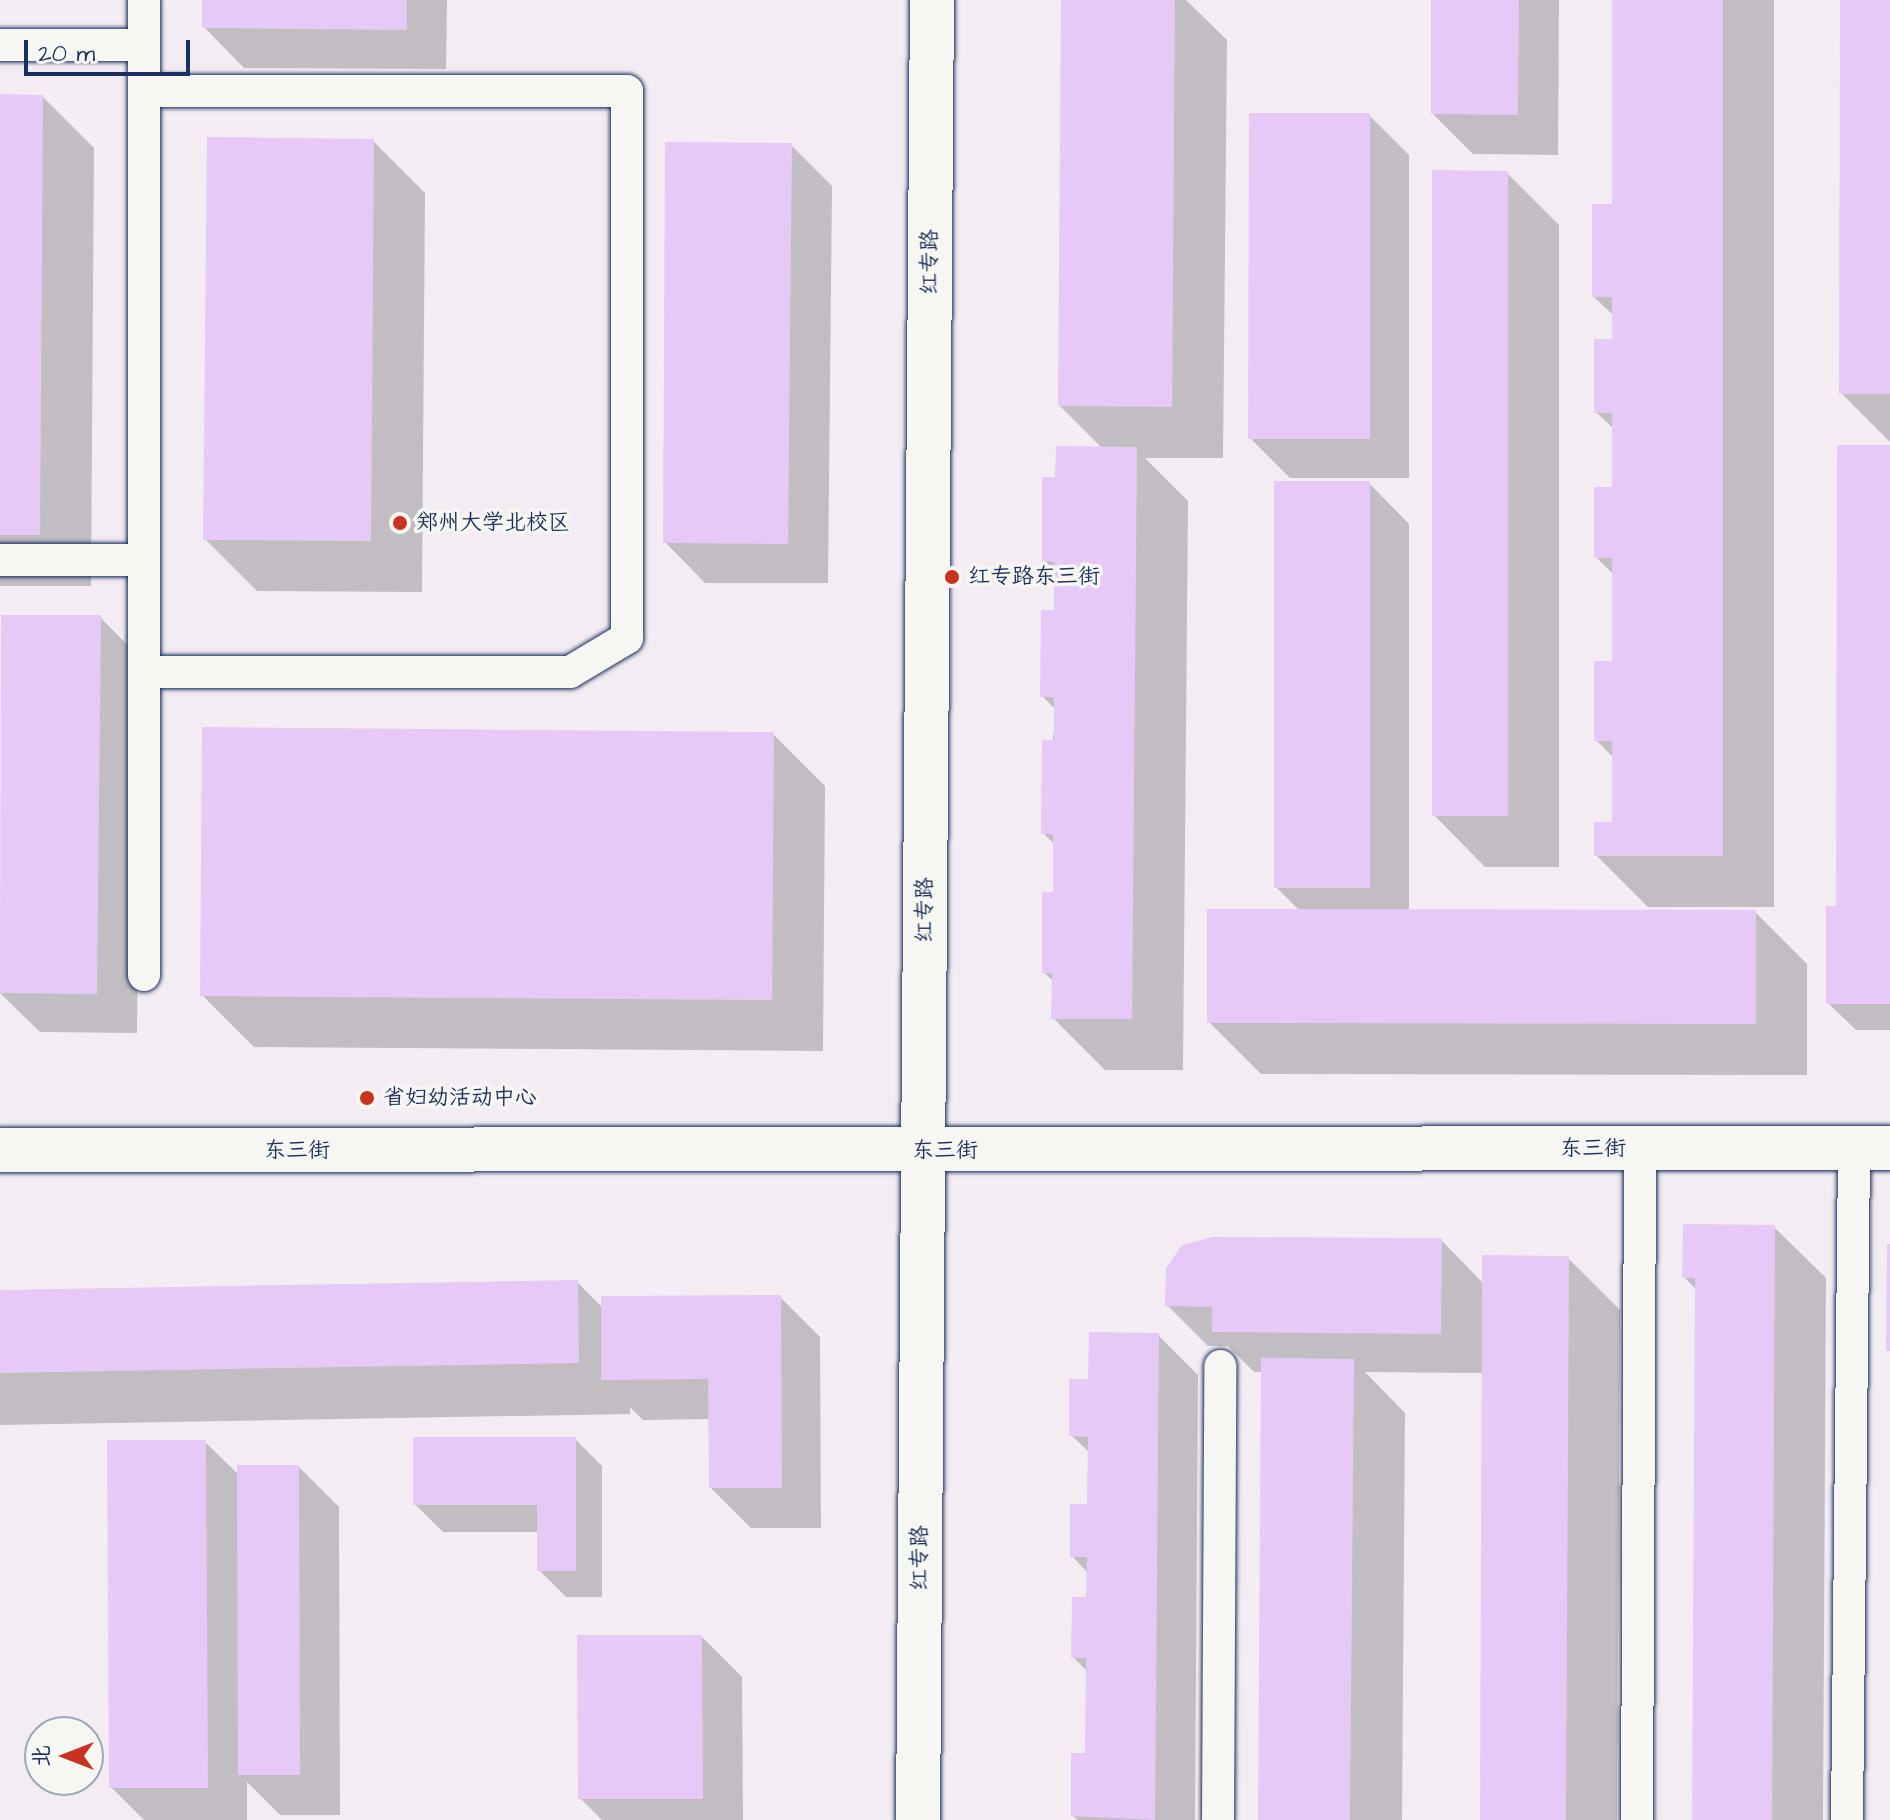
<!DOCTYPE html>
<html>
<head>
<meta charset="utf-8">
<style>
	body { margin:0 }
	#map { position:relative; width:1890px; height:1820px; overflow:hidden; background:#f3edf3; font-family:"Architects Daughter","LXGW WenKai TC",sans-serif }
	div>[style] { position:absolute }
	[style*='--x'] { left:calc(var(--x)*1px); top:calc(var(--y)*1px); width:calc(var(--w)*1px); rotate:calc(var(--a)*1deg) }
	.shadow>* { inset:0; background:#0003 }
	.building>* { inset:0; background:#e6c9f7 }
	.roads { filter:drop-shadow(0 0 2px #1b2f5e) drop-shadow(0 0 2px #1b2f5e) }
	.service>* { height:32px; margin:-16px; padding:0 16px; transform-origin:16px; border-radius:16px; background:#f6f6f2 }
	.tertiary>* { height:44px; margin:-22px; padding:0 22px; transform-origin:22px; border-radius:22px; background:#f6f6f2 }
	.dots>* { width:22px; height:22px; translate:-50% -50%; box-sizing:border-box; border:4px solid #f6f6f2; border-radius:50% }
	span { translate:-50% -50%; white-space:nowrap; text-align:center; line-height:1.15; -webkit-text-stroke:7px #f6f6f2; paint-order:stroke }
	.street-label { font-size:22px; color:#1b2f5e }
	.poi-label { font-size:22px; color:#1b2f5e }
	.left { translate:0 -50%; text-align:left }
	.north { position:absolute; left:24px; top:1716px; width:80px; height:80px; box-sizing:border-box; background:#f6f6f2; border:2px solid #9ea6b7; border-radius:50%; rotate:270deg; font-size:22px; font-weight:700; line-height:32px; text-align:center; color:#1b2f5e }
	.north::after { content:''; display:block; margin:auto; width:28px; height:36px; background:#c8321e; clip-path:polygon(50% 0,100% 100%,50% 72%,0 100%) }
	.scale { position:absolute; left:24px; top:40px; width:166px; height:36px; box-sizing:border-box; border:4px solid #1b2f5e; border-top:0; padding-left:10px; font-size:24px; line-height:28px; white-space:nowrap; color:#1b2f5e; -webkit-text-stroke:6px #f6f6f2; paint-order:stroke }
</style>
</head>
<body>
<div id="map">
	<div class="shadow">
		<i style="clip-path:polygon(204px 0,447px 0,446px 69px,244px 68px,204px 27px)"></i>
		<i style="clip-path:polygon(1063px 0,1186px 0,1227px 40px,1223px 458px,1145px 458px,1188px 501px,1183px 1070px,1105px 1070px,1053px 1018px,1054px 982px,1044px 972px,1055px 894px,1055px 845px,1043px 833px,1056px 710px,1042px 696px,1056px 612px,1056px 573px,1044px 560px,1057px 479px,1103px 449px,1060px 406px)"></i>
		<i style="clip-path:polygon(1433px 0,1559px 0,1558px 155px,1473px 154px,1433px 114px)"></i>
		<i style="clip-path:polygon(1614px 0,1774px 0,1774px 907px,1648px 907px,1596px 855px,1614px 824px,1614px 758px,1596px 740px,1614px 663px,1614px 575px,1596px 557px,1614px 489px,1614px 429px,1596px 412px,1614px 341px,1614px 316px,1594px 297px,1614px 206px)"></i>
		<i style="clip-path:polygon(1842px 0,1890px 0,1890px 442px,1841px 393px)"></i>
		<i style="clip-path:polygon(0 96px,43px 97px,94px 148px,91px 586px,0 586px)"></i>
		<i style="clip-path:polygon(1369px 115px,1409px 155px,1409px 478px,1290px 478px,1250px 438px)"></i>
		<i style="clip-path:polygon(373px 141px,425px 193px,422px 592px,257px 591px,205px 539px)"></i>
		<i style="clip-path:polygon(791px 145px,832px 186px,828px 583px,705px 583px,665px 542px)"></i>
		<i style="clip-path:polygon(1507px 173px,1559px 225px,1559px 867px,1485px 867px,1434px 815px)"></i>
		<i style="clip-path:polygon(1890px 447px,1890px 1030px,1856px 1030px,1828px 1003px)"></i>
		<i style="clip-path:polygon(1369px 483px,1409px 524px,1409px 911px,1755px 912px,1807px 964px,1807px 1075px,1261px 1074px,1209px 1022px,1300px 911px,1276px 887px)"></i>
		<i style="clip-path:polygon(3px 617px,100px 617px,140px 658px,137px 1033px,40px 1032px,0 993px)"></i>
		<i style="clip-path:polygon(773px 734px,825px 786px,823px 1051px,254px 1047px,202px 995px)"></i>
		<i style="clip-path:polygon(1774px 1227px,1826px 1278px,1823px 1820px,1694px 1820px,1697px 1290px,1684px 1277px)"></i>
		<i style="clip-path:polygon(1441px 1240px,1484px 1284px,1568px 1258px,1620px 1310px,1617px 1820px,1482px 1820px,1484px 1373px,1365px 1372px,1405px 1413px,1402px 1820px,1260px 1820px,1263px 1372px,1254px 1372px,1228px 1346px,1208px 1346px,1167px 1305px)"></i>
		<i style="clip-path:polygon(577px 1282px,603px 1308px,780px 1297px,820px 1337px,821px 1528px,751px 1528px,711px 1488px,710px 1419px,643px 1420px,630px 1407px,630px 1414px,0 1425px,0 1292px)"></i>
		<i style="clip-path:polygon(1158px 1335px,1198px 1375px,1195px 1820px,1078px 1820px,1073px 1816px,1087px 1755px,1088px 1672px,1073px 1657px,1088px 1599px,1088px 1573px,1072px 1556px,1089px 1506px,1090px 1453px,1071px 1435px,1090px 1381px)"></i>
		<i style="clip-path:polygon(575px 1439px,602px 1466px,602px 1597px,566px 1597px,539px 1570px,539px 1532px,443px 1532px,415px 1504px)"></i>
		<i style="clip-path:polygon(205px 1442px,239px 1475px,299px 1467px,339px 1507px,340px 1815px,280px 1815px,247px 1782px,247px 1820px,144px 1820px,111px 1787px)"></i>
		<i style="clip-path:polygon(702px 1637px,742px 1677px,743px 1820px,602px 1820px,580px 1798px)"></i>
	</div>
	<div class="building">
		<i style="clip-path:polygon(202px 0,407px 0,407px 30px,202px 28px)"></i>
		<i style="clip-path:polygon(1061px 0,1175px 0,1172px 407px,1058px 406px)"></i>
		<i style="clip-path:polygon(1431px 0,1519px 0,1518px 115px,1431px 114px)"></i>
		<i style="clip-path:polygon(1612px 0,1723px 0,1723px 856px,1594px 856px,1594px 822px,1612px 822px,1612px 741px,1594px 741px,1594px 661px,1612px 661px,1612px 558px,1594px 558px,1594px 487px,1612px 487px,1612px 413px,1594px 413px,1594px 339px,1612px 339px,1612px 297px,1592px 297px,1592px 204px,1612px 204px)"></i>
		<i style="clip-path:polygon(1840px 0,1890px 0,1890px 394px,1839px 394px)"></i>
		<i style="clip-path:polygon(0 94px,43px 95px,40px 535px,0 535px)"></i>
		<i style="clip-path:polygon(1249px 113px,1370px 113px,1370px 439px,1248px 439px)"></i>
		<i style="clip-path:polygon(207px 137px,374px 139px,371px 541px,203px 540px)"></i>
		<i style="clip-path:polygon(665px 142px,792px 143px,788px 544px,663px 543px)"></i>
		<i style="clip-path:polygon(1432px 170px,1508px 171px,1508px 816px,1432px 816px)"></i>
		<i style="clip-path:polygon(1837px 445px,1890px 445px,1890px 1004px,1826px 1004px,1826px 906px,1836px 906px)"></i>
		<i style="clip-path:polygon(1056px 446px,1137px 447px,1132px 1019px,1051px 1019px,1052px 973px,1042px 973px,1042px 892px,1053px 892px,1053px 834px,1041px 834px,1042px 740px,1054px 740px,1054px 697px,1040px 697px,1041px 610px,1054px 610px,1054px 562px,1042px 561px,1042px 477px,1055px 477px)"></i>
		<i style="clip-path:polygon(1274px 481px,1370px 481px,1370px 888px,1274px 888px)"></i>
		<i style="clip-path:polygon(1px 615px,101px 615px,97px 994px,0 993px)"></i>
		<i style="clip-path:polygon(202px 727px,774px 732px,772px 1000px,200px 996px)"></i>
		<i style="clip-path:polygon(1207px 909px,1756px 910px,1756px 1024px,1207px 1023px)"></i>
		<i style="clip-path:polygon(1683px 1224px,1775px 1225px,1772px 1820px,1692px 1820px,1695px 1278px,1682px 1278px)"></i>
		<i style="clip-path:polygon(1213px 1237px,1442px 1238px,1441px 1334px,1212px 1332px,1212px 1307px,1165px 1306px,1166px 1268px,1182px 1245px)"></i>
		<i style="clip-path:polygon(1887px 1244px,1890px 1244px,1890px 1351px,1886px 1351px)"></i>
		<i style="clip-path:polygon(1482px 1255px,1569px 1256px,1566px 1820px,1480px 1820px)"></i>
		<i style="clip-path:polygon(578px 1280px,579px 1363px,0 1373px,0 1290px)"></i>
		<i style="clip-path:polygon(781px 1295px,782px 1488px,709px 1488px,708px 1379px,601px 1380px,601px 1296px)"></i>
		<i style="clip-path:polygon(1089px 1332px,1159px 1333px,1155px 1820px,1071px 1816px,1071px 1753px,1085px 1753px,1086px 1658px,1071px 1658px,1072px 1597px,1086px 1597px,1087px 1557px,1070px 1557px,1070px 1504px,1087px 1504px,1088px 1437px,1069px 1436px,1069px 1379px,1088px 1379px)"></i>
		<i style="clip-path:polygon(1261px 1358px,1354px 1359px,1350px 1820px,1258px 1820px)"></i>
		<i style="clip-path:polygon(413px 1437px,576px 1437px,576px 1571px,537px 1571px,537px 1505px,413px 1505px)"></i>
		<i style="clip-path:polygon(107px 1440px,206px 1440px,208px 1788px,109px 1788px)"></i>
		<i style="clip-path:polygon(237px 1465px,299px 1465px,300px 1775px,238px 1775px)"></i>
		<i style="clip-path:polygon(577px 1635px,702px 1635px,703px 1799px,578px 1799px)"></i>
	</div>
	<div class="roads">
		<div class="service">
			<i style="--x:144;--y:0;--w:975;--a:90"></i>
			<i style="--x:0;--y:45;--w:144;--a:0"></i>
			<i style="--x:144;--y:91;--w:483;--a:0"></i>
			<i style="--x:627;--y:91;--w:547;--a:90"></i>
			<i style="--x:627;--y:638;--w:66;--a:149.2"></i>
			<i style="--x:570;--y:672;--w:426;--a:180"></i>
			<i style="--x:0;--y:560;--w:144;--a:0"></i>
			<i style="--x:1218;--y:1820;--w:454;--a:-89.7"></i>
			<i style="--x:1637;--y:1820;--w:671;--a:-89.74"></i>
			<i style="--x:1847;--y:1820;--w:672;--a:-89.4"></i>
		</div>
		<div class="tertiary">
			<i style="--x:0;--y:1150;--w:1890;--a:-0.06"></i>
			<i style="--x:918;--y:1820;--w:1820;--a:-89.56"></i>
		</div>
	</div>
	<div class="dots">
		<i style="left:400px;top:523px;background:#c8321e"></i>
		<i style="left:952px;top:577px;background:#c8321e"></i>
		<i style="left:367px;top:1098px;background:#c8321e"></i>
	</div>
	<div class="street-label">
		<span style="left:930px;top:262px;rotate:-90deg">红专路</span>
		<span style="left:925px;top:910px;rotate:-90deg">红专路</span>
		<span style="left:1593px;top:1149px">东三街</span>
		<span style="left:297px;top:1151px">东三街</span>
		<span style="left:945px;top:1151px">东三街</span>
		<span style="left:920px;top:1558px;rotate:-90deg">红专路</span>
	</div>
	<div class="poi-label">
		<span class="left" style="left:416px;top:523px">郑州大学北校区</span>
		<span class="left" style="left:968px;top:577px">红专路东三街</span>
		<span class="left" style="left:383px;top:1098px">省妇幼活动中心</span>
	</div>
	<div class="north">北</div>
	<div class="scale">20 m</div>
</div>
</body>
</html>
